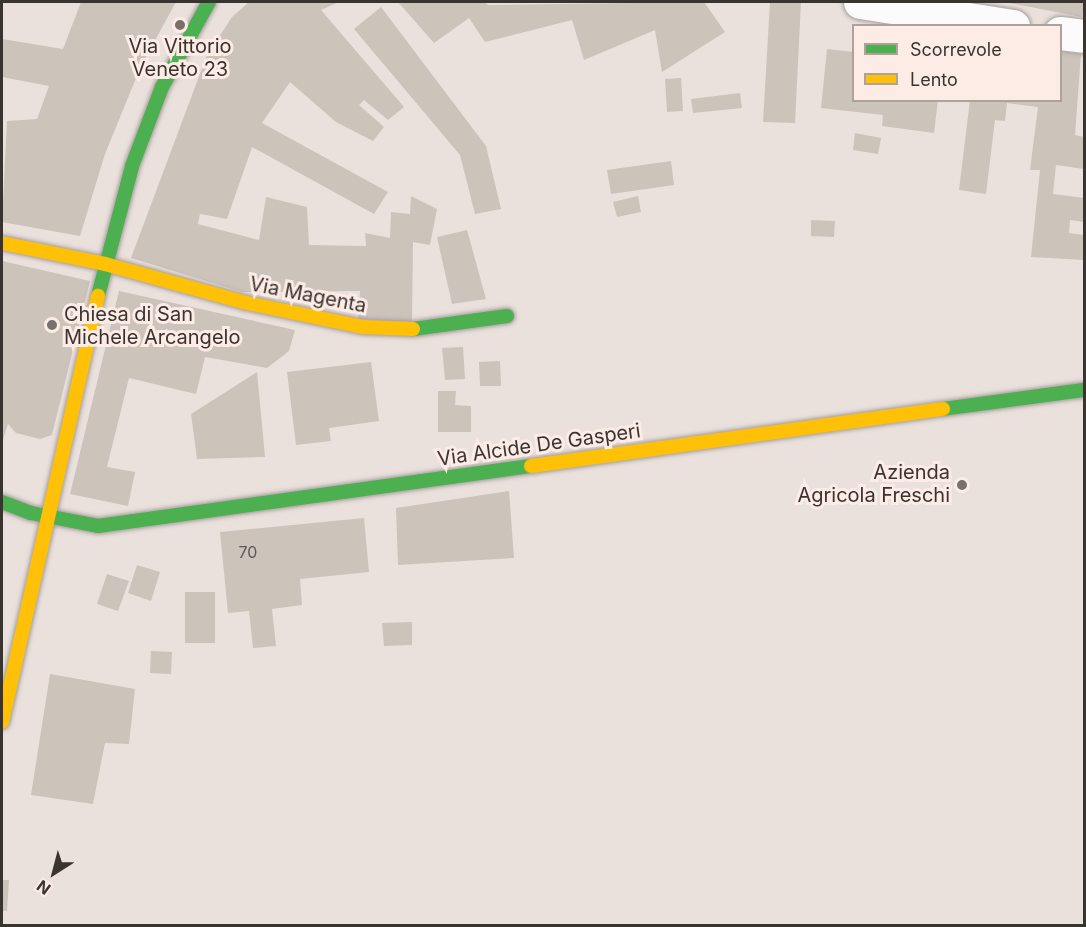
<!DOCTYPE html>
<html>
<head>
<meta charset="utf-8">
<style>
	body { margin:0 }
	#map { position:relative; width:1086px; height:927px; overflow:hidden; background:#eae1dd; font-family:Inter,sans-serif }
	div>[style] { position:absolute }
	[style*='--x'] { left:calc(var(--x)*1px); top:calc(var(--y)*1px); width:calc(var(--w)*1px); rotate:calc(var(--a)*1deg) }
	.building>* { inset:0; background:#ccc3bb }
	.roads { filter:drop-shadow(0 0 2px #a59e9b) drop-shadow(0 0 2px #a59e9b) }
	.street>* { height:33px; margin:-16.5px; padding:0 16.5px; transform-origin:16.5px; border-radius:16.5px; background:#fcfafa }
	.fast>* { height:14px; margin:-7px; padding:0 7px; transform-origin:7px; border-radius:7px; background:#4caf50 }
	.slow>* { height:14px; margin:-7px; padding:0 7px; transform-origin:7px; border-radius:7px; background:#ffc107 }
	.dots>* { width:16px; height:16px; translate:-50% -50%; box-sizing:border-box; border:3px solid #fcece5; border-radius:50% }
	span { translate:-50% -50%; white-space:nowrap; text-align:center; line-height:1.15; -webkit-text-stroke:6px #fcece5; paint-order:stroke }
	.number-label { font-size:16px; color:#5e5854 }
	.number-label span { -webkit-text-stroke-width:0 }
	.poi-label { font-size:20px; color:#3a3431 }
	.left { translate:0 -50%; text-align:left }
	.right { translate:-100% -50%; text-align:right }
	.street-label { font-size:20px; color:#3a3431 }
	.frame { position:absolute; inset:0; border:3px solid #3a3431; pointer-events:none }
	.legend { position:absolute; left:852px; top:24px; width:210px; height:78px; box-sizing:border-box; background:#fcece5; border:2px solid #aea29d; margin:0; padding:8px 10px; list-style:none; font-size:18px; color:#3a3431 }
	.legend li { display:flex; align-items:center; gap:12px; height:30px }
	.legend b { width:30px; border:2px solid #aea29d }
	.north { position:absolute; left:24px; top:843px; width:60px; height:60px; -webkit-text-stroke:4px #fcece5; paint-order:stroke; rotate:216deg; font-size:16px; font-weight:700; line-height:24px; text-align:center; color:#3a3431 }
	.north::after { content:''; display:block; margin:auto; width:21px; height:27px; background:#3a3431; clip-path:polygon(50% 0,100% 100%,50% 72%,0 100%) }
</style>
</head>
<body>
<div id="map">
	<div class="building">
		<i style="clip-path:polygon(81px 2px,176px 2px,141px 66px,105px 154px,80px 236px,2px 222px,7px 121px,37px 119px,49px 86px,2px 77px,2px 39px,63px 49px)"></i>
		<i style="clip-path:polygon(249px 2px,339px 2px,321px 10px,404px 107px,388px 120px,364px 100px,359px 105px,384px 127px,373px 141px,336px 122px,290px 82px,262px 123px,388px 192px,374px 214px,252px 147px,227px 219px,200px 214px,198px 224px,259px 240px,266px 197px,307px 207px,309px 245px,366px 246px,365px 233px,390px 238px,391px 212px,410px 214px,411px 196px,437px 209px,430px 245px,413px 242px,412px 322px,358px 319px,360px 291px,242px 292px,131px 258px,207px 55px,232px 17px)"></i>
		<i style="clip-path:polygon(398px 2px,485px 2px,488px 5px,704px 2px,725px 32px,662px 72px,655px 30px,584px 60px,572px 20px,485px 42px,469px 18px,434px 43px)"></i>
		<i style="clip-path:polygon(770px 2px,801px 2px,795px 123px,763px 122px)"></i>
		<i style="clip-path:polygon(1004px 2px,1084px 2px,1084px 10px,1082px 17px)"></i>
		<i style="clip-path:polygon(381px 7px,486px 146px,501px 209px,475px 214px,460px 155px,354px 29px)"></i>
		<i style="clip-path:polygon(827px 49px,854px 52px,854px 100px,938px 100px,934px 133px,882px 126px,883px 115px,821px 108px)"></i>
		<i style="clip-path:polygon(1060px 51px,1081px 54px,1075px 135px,1084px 137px,1084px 169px,1056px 165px,1053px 194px,1084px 198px,1084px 222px,1070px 220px,1069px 233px,1084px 235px,1084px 260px,1031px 257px,1040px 170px,1030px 170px,1038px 107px,1007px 103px,1005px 121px,995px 120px,986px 194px,959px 190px,970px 100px,1060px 100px)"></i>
		<i style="clip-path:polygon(681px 78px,683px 111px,667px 112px,665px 79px)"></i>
		<i style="clip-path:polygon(740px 93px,742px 108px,693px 113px,691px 99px)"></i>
		<i style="clip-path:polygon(855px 133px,881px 138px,878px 154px,853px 150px)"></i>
		<i style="clip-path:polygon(671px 161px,674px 185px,611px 194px,607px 170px)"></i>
		<i style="clip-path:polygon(638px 196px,641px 212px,617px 217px,613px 202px)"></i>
		<i style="clip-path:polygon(811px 220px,835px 221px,834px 237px,811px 236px)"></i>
		<i style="clip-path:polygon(467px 230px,486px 299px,452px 304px,437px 237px)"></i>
		<i style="clip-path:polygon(2px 261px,90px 281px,52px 435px,40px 439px,16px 433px,8px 424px,2px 443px)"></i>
		<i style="clip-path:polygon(119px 291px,295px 330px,289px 351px,267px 368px,205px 357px,196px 394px,129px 378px,107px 467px,135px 472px,128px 506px,70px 494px)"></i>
		<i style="clip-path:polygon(463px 347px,465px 379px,445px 380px,442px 348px)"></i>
		<i style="clip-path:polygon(500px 361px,501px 386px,480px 386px,479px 362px)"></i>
		<i style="clip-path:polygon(371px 362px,379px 421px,329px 428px,331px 441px,296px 445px,287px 372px)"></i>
		<i style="clip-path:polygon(257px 372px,265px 457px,197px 459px,191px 414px)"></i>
		<i style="clip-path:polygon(438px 391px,456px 391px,455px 405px,471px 406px,471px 432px,438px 432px)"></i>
		<i style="clip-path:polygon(509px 491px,514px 558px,398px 565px,396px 508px)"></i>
		<i style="clip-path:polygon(364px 518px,369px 572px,300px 579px,302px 605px,272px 609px,276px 646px,253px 648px,249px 611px,228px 613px,220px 532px)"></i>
		<i style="clip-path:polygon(137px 565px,160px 572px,151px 601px,128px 593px)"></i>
		<i style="clip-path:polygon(107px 574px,129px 581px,118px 611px,97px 604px)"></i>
		<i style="clip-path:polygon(185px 592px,215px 592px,215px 643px,185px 643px)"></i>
		<i style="clip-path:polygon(412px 622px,412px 645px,384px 646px,382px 623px)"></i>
		<i style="clip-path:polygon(151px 651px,172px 652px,171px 674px,150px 673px)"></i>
		<i style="clip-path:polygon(50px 674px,135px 689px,129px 744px,105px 743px,93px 804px,31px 795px)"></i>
		<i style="clip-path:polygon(2px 880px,9px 880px,7px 911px,2px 911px)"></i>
	</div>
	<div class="roads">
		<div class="street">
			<i style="--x:860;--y:2;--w:155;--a:8.9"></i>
			<i style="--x:1060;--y:33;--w:24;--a:7"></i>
		</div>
		<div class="fast">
			<i style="--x:98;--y:296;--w:134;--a:-75.3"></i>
			<i style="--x:132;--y:166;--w:85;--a:-69.2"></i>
			<i style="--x:162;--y:87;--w:97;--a:-61.1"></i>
			<i style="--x:413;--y:329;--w:95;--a:-7.9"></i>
			<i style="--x:943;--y:409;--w:142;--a:-7.7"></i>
			<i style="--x:2;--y:502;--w:31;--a:21"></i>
			<i style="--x:31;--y:513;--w:68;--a:11"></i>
			<i style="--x:98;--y:526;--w:437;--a:-7.9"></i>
		</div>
		<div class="slow">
			<i style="--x:2;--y:243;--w:105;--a:11.5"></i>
			<i style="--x:105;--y:264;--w:147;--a:15.4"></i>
			<i style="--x:247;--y:303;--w:118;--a:11.7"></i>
			<i style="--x:363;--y:327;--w:50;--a:2.3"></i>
			<i style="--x:531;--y:466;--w:416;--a:-7.9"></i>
			<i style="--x:2;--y:722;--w:437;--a:-77.3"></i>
		</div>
	</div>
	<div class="dots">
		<i style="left:180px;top:25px;background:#78716d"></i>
		<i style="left:52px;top:325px;background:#78716d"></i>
		<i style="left:962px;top:485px;background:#78716d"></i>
	</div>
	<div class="number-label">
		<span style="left:248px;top:552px">70</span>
	</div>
	<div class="poi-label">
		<span style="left:180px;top:58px">Via Vittorio<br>Veneto 23</span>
		<span class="left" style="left:64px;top:326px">Chiesa di San<br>Michele Arcangelo</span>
		<span class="right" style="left:950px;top:484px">Azienda<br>Agricola Freschi</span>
	</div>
	<div class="street-label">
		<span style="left:308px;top:295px;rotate:11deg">Via Magenta</span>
		<span style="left:539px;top:445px;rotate:-8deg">Via Alcide De Gasperi</span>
	</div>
	<div class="frame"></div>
	<ul class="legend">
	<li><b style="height:8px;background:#4caf50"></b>Scorrevole</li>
	<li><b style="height:8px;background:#ffc107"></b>Lento</li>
	</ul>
	<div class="north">N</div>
</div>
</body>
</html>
